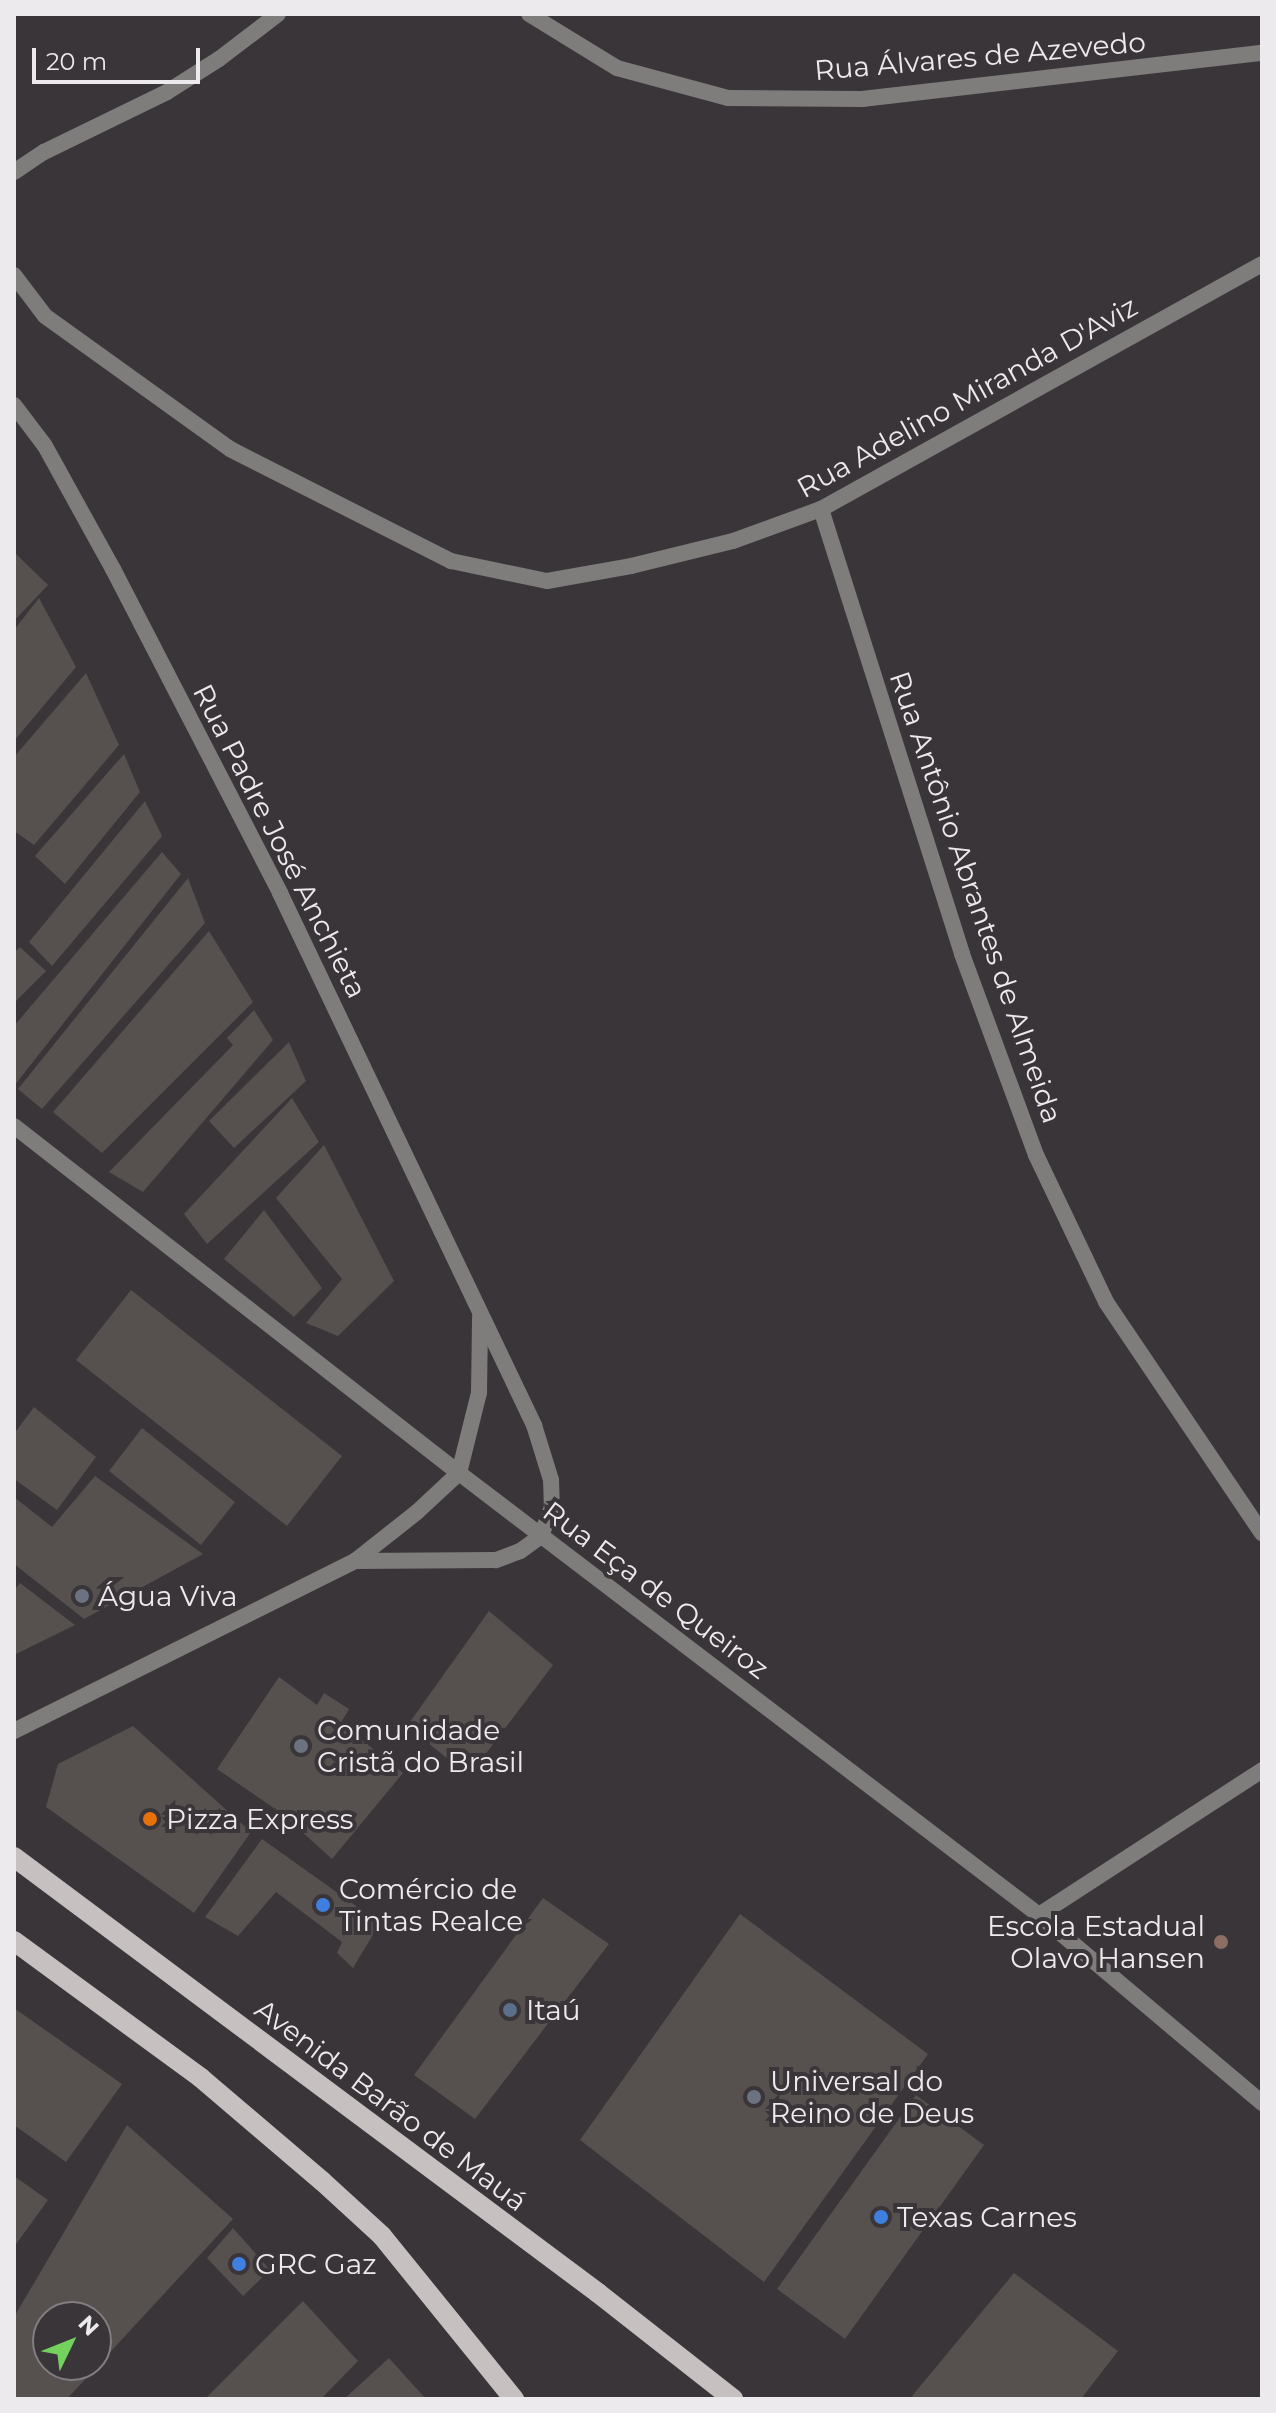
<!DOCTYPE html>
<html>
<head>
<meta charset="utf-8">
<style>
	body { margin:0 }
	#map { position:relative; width:1276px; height:2413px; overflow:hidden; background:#393539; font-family:Montserrat,sans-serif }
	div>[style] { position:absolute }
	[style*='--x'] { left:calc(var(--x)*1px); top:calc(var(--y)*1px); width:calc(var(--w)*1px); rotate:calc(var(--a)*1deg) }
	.building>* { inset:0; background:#56504f }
	.minor>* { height:16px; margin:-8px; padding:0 8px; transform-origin:8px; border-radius:8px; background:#7f7c7c }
	.primary>* { height:20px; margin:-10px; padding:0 10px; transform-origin:10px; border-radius:10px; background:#c6c0c0 }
	.dots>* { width:22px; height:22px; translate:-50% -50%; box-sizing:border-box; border:4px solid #393539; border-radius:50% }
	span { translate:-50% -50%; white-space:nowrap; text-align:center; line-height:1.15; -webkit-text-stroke:8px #393539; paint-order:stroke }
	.street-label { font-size:28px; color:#edeaed }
	.poi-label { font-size:28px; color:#edeaed }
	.left { translate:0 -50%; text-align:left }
	.right { translate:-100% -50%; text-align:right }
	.frame { position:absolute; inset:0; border:16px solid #edeaed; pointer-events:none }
	.north { position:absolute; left:32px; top:2301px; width:80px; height:80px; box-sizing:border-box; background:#393539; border:2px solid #817d81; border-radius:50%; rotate:47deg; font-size:22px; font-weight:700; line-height:32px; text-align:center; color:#edeaed }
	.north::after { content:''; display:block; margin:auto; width:28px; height:36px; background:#72d25d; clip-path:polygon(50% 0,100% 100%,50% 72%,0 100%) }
	.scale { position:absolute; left:32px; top:48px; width:168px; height:36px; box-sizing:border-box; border:4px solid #edeaed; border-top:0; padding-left:10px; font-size:24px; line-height:28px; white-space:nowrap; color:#edeaed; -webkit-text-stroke:6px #393539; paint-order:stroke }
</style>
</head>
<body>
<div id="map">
	<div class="building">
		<i style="clip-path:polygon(14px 552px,48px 585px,14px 621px)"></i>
		<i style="clip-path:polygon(39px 598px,76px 667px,14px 741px,14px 630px)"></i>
		<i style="clip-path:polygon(86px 673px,119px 745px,34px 845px,14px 831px,14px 757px)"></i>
		<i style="clip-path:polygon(124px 754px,140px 792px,65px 884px,35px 856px)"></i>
		<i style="clip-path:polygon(145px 801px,162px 836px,52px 966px,29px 942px)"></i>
		<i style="clip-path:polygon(162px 852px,181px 874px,14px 1086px,14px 1026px)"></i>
		<i style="clip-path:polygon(188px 878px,205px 923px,42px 1109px,18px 1089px)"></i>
		<i style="clip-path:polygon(209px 931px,253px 1002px,102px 1153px,53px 1112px)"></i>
		<i style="clip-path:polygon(20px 947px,46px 971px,14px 1003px,14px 953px)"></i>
		<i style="clip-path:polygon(254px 1010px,273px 1040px,143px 1192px,109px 1172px,233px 1045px,227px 1038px)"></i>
		<i style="clip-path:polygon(289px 1042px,306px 1081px,234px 1148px,209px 1121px)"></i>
		<i style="clip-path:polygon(292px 1098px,319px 1142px,207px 1244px,184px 1214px)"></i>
		<i style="clip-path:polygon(324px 1145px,394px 1281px,338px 1336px,306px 1323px,342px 1279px,276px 1198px)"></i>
		<i style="clip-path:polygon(264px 1210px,322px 1288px,294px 1317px,224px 1259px)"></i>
		<i style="clip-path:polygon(131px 1290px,342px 1456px,287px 1526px,76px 1360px)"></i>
		<i style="clip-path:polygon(34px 1407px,96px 1457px,57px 1510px,14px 1479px,14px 1434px)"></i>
		<i style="clip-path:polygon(142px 1428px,235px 1502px,201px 1545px,109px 1471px)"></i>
		<i style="clip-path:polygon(95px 1476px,203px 1554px,84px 1619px,14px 1564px,14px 1497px,52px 1527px)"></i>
		<i style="clip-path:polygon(20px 1583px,75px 1625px,14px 1655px,14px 1590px)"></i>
		<i style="clip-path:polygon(489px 1611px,553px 1665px,469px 1776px,407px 1726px)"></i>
		<i style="clip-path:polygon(279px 1677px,317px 1705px,324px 1693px,349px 1709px,341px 1723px,403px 1773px,332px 1859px,281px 1813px,217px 1769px)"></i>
		<i style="clip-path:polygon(133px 1726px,251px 1832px,194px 1913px,46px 1807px,58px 1764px)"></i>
		<i style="clip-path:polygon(262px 1839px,380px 1923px,353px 1968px,337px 1953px,342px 1942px,276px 1892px,238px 1936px,205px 1917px)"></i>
		<i style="clip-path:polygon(543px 1898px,609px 1944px,475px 2119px,414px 2075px)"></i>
		<i style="clip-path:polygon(740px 1914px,928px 2054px,764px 2282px,580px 2140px)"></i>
		<i style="clip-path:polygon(14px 2008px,122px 2084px,66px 2162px,14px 2125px)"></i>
		<i style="clip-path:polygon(916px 2095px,984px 2145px,845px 2339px,777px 2289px)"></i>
		<i style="clip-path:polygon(evenodd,127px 2125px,233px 2219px,67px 2399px,14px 2399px,14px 2317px,127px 2125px,48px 2317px,96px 2317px,96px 2365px,48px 2365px,48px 2317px)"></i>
		<i style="clip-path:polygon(14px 2176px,48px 2200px,14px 2247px)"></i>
		<i style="clip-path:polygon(233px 2228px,270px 2270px,243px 2296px,207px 2258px)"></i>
		<i style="clip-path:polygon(1014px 2273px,1118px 2351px,1081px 2399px,916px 2399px,912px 2396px)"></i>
		<i style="clip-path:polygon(303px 2301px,358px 2361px,321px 2399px,205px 2399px)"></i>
		<i style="clip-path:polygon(389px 2358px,426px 2399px,344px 2399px)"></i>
	</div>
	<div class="minor">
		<i style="--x:529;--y:14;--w:103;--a:31.5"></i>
		<i style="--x:617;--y:68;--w:115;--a:15.1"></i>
		<i style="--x:728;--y:98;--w:134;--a:0.4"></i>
		<i style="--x:862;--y:99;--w:403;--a:-6.6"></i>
		<i style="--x:14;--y:172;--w:36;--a:-34"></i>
		<i style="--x:44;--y:152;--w:137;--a:-26"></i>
		<i style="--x:167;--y:92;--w:62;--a:-32.4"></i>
		<i style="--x:219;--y:59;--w:74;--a:-37.3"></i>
		<i style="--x:14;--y:275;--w:51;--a:52.9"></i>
		<i style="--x:45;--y:316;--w:228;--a:35.7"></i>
		<i style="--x:230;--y:449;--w:248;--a:26.9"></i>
		<i style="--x:451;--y:561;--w:98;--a:11.8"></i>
		<i style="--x:547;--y:581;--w:85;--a:-10.1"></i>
		<i style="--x:631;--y:566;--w:105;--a:-13.8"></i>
		<i style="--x:733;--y:541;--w:94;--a:-20"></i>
		<i style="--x:821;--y:509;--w:504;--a:-29.05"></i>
		<i style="--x:14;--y:405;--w:51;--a:52.9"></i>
		<i style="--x:45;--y:446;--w:141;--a:61.1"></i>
		<i style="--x:113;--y:569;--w:365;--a:62.7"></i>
		<i style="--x:280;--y:893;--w:590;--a:64.48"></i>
		<i style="--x:534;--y:1425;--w:58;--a:72.8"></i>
		<i style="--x:551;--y:1480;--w:27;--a:88"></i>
		<i style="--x:552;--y:1507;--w:31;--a:111"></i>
		<i style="--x:541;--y:1536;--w:26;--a:144"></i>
		<i style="--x:520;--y:1551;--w:26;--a:159"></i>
		<i style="--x:496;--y:1560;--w:141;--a:179.6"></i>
		<i style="--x:821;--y:509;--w:467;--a:72.4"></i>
		<i style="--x:962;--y:954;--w:214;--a:69.8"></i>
		<i style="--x:1036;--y:1155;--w:163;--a:64.5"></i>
		<i style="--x:1106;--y:1302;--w:279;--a:56"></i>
		<i style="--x:14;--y:1126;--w:564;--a:37.95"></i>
		<i style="--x:459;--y:1473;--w:729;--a:37.31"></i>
		<i style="--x:1039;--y:1915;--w:292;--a:40.1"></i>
		<i style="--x:14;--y:1731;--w:381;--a:-26.5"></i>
		<i style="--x:355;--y:1561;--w:79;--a:-38.3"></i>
		<i style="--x:417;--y:1512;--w:57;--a:-42.9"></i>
		<i style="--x:459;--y:1473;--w:82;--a:-76"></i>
		<i style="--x:479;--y:1393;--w:76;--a:-89.2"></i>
		<i style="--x:1039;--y:1915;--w:266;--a:-33"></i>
	</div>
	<div class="primary">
		<i style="--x:14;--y:1857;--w:729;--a:36.74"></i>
		<i style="--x:598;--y:2293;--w:172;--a:38.1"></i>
		<i style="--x:14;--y:1941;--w:232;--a:36.2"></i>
		<i style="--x:201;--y:2078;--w:159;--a:40.4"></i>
		<i style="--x:322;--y:2181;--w:81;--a:42.5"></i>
		<i style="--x:382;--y:2236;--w:210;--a:51"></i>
	</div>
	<div class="dots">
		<i style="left:82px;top:1596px;background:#6b7280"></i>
		<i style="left:301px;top:1746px;background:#6b7280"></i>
		<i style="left:150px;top:1819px;background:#e8710a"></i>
		<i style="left:323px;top:1905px;background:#3f7fe0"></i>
		<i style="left:1221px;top:1942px;background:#8d6e63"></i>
		<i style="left:510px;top:2010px;background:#5c6f8a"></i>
		<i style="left:754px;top:2097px;background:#6b7280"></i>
		<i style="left:881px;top:2217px;background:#3f7fe0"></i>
		<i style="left:239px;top:2264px;background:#3f7fe0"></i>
	</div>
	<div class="street-label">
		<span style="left:980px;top:56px;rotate:-5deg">Rua Álvares de Azevedo</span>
		<span style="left:967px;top:397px;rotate:-29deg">Rua Adelino Miranda D'Aviz</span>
		<span style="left:280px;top:841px;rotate:63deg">Rua Padre José Anchieta</span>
		<span style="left:976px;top:897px;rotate:71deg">Rua Antônio Abrantes de Almeida</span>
		<span style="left:656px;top:1590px;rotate:37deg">Rua Eça de Queiroz</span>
		<span style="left:391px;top:2105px;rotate:37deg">Avenida Barão de Mauá</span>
	</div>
	<div class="poi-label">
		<span class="left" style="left:98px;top:1596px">Água Viva</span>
		<span class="left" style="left:317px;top:1746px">Comunidade<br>Cristã do Brasil</span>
		<span class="left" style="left:166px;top:1819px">Pizza Express</span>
		<span class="left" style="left:339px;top:1905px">Comércio de<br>Tintas Realce</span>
		<span class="right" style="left:1205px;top:1942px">Escola Estadual<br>Olavo Hansen</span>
		<span class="left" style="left:526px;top:2010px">Itaú</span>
		<span class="left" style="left:770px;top:2097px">Universal do<br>Reino de Deus</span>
		<span class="left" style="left:897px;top:2217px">Texas Carnes</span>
		<span class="left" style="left:255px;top:2264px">GRC Gaz</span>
	</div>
	<div class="frame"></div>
	<div class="north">N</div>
	<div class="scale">20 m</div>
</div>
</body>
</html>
